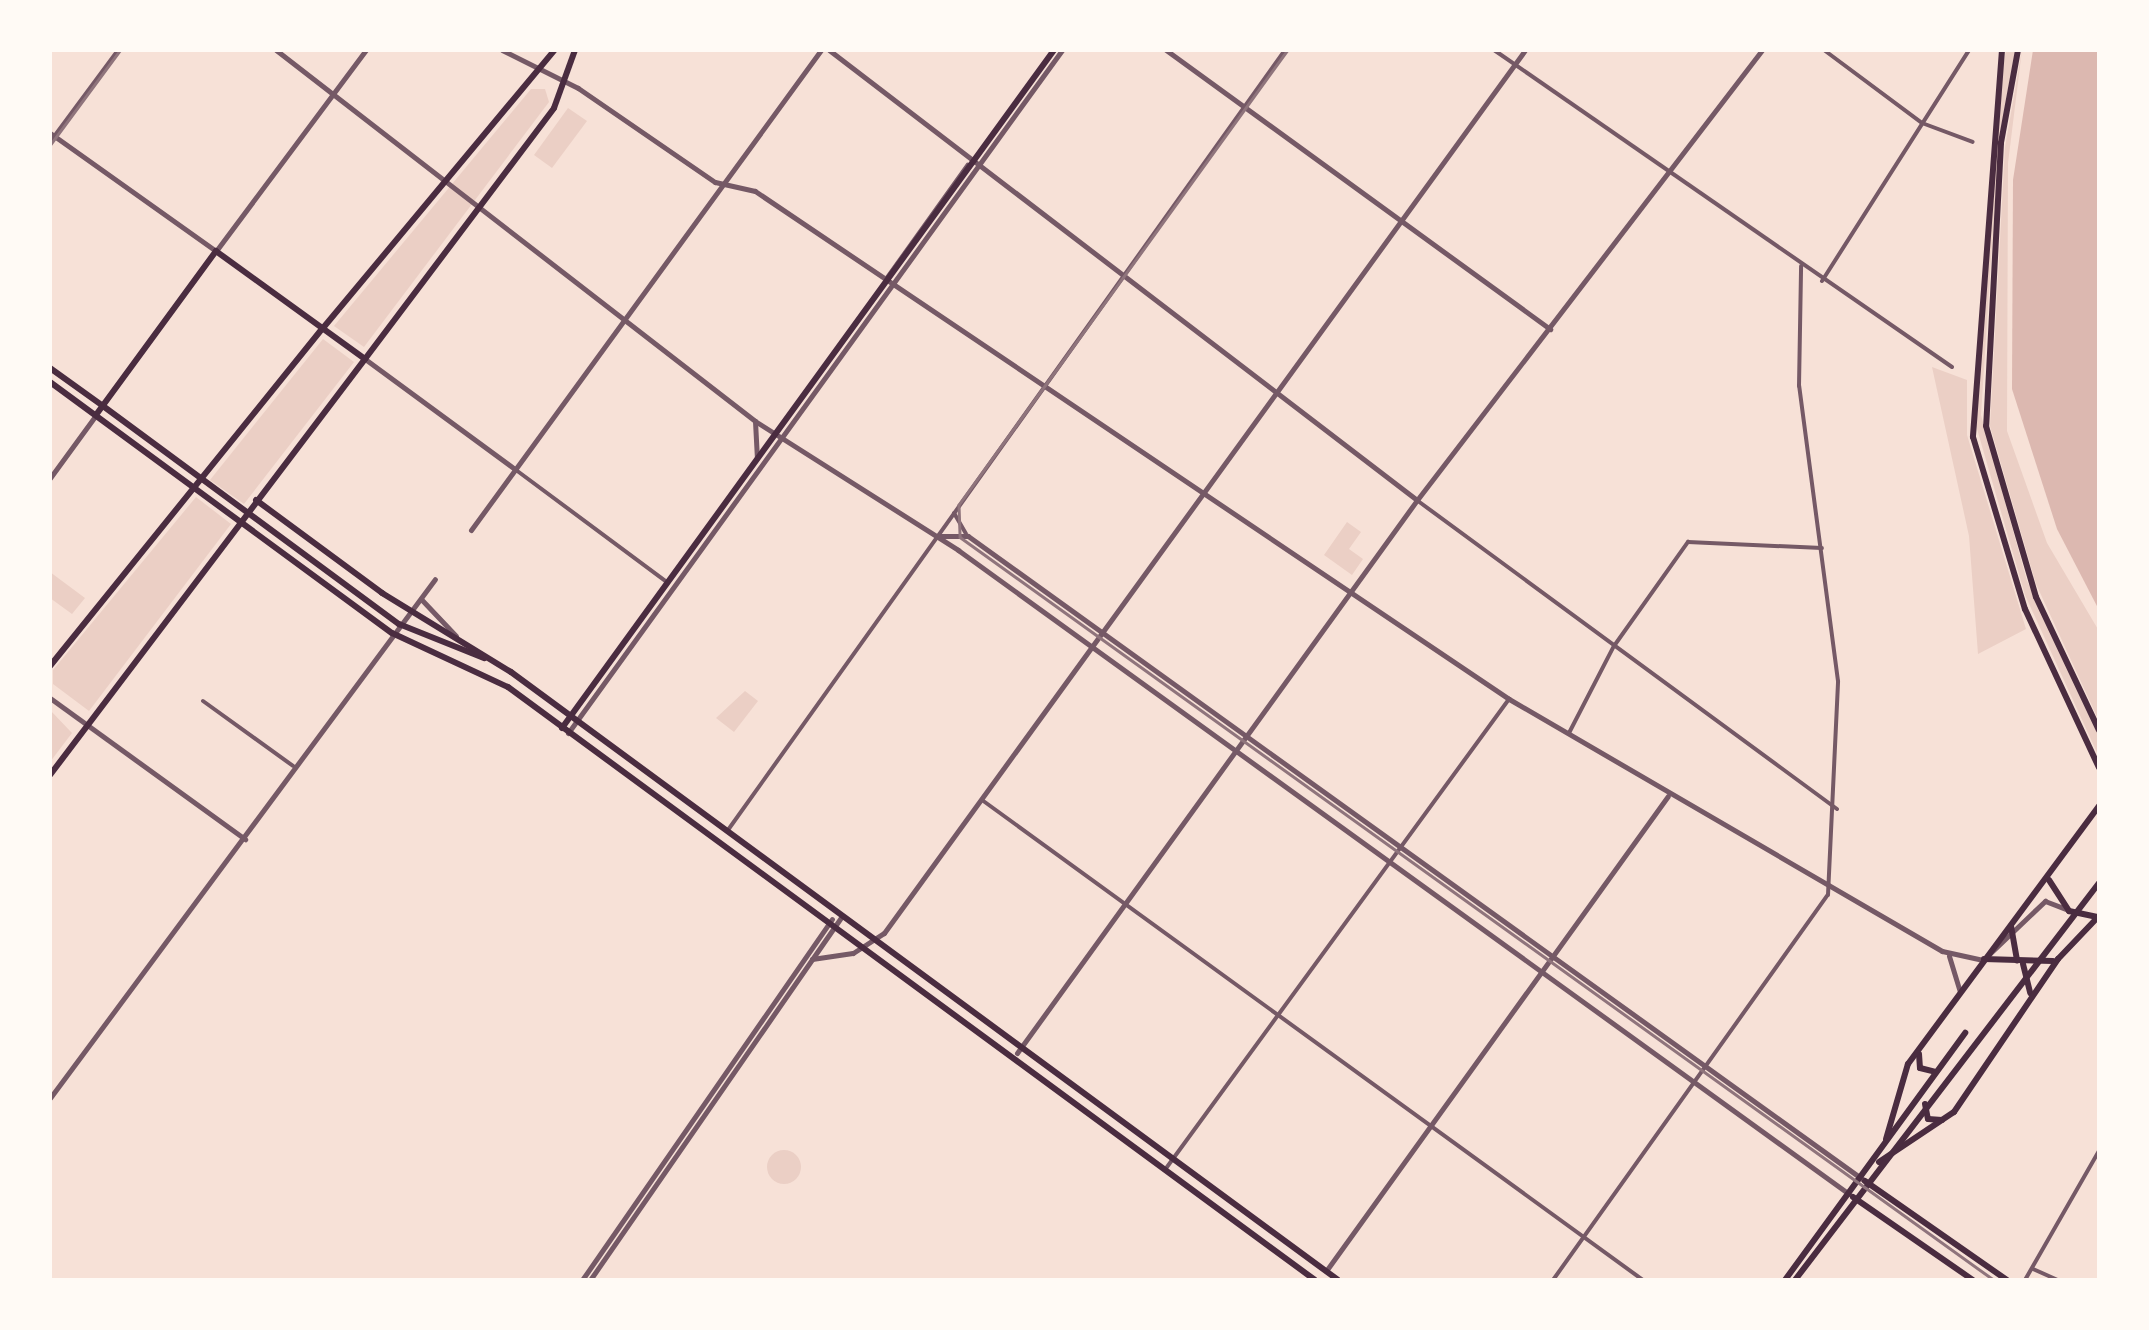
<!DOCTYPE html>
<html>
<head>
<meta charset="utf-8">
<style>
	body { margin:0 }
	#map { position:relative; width:2149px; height:1330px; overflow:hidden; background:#f7e1d7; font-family:"Noto Sans",sans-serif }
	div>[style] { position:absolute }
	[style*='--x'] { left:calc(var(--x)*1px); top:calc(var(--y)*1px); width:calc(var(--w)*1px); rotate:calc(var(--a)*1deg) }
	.green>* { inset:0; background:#ebcfc5 }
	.round { border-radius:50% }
	.water>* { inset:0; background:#dcb8b0 }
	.service>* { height:2.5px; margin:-1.25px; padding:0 1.25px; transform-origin:1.25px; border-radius:1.25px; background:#755966 }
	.minor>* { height:4px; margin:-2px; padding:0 2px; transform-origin:2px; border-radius:2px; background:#755966 }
	.tertiary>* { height:5px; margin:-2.5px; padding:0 2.5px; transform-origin:2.5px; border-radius:2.5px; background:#755966 }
	.secondary>* { height:6px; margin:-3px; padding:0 3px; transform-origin:3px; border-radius:3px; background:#4a2c40 }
	.primary>* { height:6px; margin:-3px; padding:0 3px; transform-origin:3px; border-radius:3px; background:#4a2c40 }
	.trunk>* { height:6px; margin:-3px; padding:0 3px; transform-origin:3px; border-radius:3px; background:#4a2c40 }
	.tram>* { height:2.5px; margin:-1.25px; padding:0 1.25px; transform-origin:1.25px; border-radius:1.25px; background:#8f747c }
	span { translate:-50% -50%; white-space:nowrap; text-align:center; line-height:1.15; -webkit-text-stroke:9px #fffaf5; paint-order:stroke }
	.frame { position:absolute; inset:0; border:52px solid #fffaf5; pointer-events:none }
</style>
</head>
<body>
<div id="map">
	<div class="green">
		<i style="clip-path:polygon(2006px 50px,2015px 50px,1999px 138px,1981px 415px,2027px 581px,2099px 737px,2099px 757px,2025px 595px,1975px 422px,1998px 98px)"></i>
		<i style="clip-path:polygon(2022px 50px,2008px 163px,2007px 431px,2047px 543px,2099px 631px,2099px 721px,2036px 584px,1990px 426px,2005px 147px)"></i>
		<i style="clip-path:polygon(531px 89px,545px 89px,549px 102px,364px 347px,334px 326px)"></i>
		<i style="clip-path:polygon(568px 108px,587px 121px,552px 168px,534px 155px)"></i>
		<i style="clip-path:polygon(323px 339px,354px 362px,244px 504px,210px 480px)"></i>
		<i style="clip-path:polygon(1932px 367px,1967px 380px,1967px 435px,2026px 629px,1978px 654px,1969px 536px)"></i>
		<i style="clip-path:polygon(196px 497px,231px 524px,89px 711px,53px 684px,53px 670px)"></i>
		<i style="clip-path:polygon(1347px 522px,1361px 532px,1349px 549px,1363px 559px,1352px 575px,1324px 555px)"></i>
		<i style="clip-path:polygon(50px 572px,85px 598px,72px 614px,50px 598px)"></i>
		<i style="clip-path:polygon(745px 691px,758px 701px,734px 732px,716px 718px)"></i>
		<i style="clip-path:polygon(50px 710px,72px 733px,50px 762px)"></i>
		<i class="round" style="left:767px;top:1150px;width:34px;height:34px"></i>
	</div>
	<div class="water">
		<i style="clip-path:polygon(2033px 50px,2099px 50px,2099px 610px,2057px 529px,2012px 389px,2013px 180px)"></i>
	</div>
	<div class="service">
		<i style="--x:886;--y:277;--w:139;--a:-54.4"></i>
	</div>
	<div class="minor">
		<i style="--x:1494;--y:50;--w:557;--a:34.69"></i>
		<i style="--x:1824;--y:50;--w:122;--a:36.7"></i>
		<i style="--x:1922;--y:123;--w:54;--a:20.4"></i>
		<i style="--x:50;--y:142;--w:114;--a:-53.5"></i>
		<i style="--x:1822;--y:281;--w:274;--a:-57.5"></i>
		<i style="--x:516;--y:470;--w:188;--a:36.6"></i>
		<i style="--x:1418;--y:501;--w:520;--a:36.32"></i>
		<i style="--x:954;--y:513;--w:24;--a:60"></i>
		<i style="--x:203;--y:701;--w:111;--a:35.8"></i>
		<i style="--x:1569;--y:733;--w:98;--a:-62.7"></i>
		<i style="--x:1614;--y:646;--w:128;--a:-54.6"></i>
		<i style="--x:1688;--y:542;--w:134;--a:2.6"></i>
		<i style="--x:982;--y:800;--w:817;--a:35.99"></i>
		<i style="--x:728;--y:830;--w:958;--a:-54.47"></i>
		<i style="--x:1167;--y:1167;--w:580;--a:-53.84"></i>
		<i style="--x:2033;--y:1269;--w:27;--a:24"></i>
		<i style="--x:1553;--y:1280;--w:473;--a:-54.5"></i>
		<i style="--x:1828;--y:895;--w:214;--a:-87.3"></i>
		<i style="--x:1838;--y:681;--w:298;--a:-97.5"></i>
		<i style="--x:1799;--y:386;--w:120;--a:-89"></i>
		<i style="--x:2025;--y:1280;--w:149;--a:-60.2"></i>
	</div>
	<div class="tertiary">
		<i style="--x:276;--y:50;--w:606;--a:37.76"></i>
		<i style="--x:755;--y:421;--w:241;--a:32.4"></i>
		<i style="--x:958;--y:550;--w:1099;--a:35.86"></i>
		<i style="--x:502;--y:50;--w:85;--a:26.6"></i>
		<i style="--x:578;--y:88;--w:166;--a:34.5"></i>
		<i style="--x:715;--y:182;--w:41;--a:12.7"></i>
		<i style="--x:755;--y:191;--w:909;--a:33.97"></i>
		<i style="--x:1509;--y:699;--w:501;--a:30.2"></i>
		<i style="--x:1942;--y:951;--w:42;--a:12.4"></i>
		<i style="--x:1983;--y:960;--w:86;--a:-43.6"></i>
		<i style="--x:2045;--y:901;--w:22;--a:21"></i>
		<i style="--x:829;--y:50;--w:740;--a:37.43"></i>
		<i style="--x:1166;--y:50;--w:475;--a:36"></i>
		<i style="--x:50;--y:133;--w:204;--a:35.4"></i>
		<i style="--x:216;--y:251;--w:251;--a:-53.3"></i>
		<i style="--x:365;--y:359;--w:187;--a:36.3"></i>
		<i style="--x:755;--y:421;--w:36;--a:87"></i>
		<i style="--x:50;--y:478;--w:78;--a:-53.9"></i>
		<i style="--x:471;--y:530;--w:594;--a:-53.9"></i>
		<i style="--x:939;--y:536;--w:29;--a:0"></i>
		<i style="--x:968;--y:536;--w:1105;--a:35.72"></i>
		<i style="--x:421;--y:599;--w:51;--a:46.6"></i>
		<i style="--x:50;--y:698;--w:241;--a:35.9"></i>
		<i style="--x:568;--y:733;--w:843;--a:-54.12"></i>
		<i style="--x:1949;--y:956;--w:37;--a:73"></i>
		<i style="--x:812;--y:959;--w:41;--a:-8.3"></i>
		<i style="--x:853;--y:953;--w:37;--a:-33"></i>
		<i style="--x:884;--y:933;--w:1091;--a:-54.02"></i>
		<i style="--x:1017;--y:1053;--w:683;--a:-54.12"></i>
		<i style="--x:1417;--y:500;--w:567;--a:-52.52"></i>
		<i style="--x:50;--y:1098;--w:646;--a:-53.43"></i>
		<i style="--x:1326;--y:1271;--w:585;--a:-54.25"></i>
		<i style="--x:582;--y:1280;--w:439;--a:-55.3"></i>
		<i style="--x:590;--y:1280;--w:443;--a:-55.3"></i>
	</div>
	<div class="secondary">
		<i style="--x:2002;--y:50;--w:388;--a:94.3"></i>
		<i style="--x:1973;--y:437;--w:180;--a:73.2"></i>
		<i style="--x:2025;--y:609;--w:175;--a:65"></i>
		<i style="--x:2018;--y:50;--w:95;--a:100.4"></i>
		<i style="--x:2001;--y:143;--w:283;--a:93"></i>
		<i style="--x:1986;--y:426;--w:178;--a:73.7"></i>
		<i style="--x:2036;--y:597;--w:147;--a:64.7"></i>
		<i style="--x:323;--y:328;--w:362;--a:-50.2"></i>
		<i style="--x:365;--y:359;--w:314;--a:-53"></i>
		<i style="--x:554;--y:108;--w:62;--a:-70.1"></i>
		<i style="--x:103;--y:406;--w:368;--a:36.4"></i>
		<i style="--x:399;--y:624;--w:92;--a:21.8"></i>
		<i style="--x:562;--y:728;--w:838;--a:-54.03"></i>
		<i style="--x:2049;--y:880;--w:37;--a:57"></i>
		<i style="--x:2069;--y:911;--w:29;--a:12"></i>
		<i style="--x:2011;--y:926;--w:35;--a:80"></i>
		<i style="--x:1984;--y:959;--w:69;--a:1.7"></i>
		<i style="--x:2023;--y:964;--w:30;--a:76"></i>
		<i style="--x:1919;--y:1054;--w:14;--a:86"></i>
		<i style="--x:1920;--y:1068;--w:16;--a:14"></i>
		<i style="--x:1925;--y:1104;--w:15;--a:79"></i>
		<i style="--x:1928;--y:1119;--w:14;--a:4"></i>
		<i style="--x:1886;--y:1139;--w:78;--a:-73.7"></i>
		<i style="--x:1908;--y:1064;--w:321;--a:-53.5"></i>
		<i style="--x:1879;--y:1162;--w:90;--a:-33.7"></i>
		<i style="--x:1954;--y:1112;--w:185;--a:-55.8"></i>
		<i style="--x:2058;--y:959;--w:59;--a:-46.4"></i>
		<i style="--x:1865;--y:1181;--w:173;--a:34.9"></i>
		<i style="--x:1853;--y:1197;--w:146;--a:34.7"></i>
	</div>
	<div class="primary">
		<i style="--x:50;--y:368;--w:65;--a:35.6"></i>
		<i style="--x:50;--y:382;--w:424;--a:36.3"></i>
		<i style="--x:392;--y:633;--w:128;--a:25"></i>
		<i style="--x:508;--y:687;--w:1001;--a:36.31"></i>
		<i style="--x:256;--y:500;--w:157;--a:36.4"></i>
		<i style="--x:382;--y:593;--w:151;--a:31.5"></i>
		<i style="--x:511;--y:672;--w:1026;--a:36.32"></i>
		<i style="--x:50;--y:666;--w:434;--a:-51.1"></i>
		<i style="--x:50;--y:775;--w:522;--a:-52.87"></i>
		<i style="--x:365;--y:359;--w:184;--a:-144.1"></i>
		<i style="--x:216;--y:251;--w:203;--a:126.2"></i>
	</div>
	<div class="trunk">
		<i style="--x:1785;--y:1280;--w:306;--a:-53.9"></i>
		<i style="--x:1795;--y:1280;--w:500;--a:-52.56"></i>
	</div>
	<div class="tram">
		<i style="--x:1288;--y:50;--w:561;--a:125.87"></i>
		<i style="--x:959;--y:505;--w:32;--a:88"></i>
		<i style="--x:960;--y:537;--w:1273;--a:35.7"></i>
		<i style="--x:50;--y:145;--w:118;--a:-53.6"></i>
	</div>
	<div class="frame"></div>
</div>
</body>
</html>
